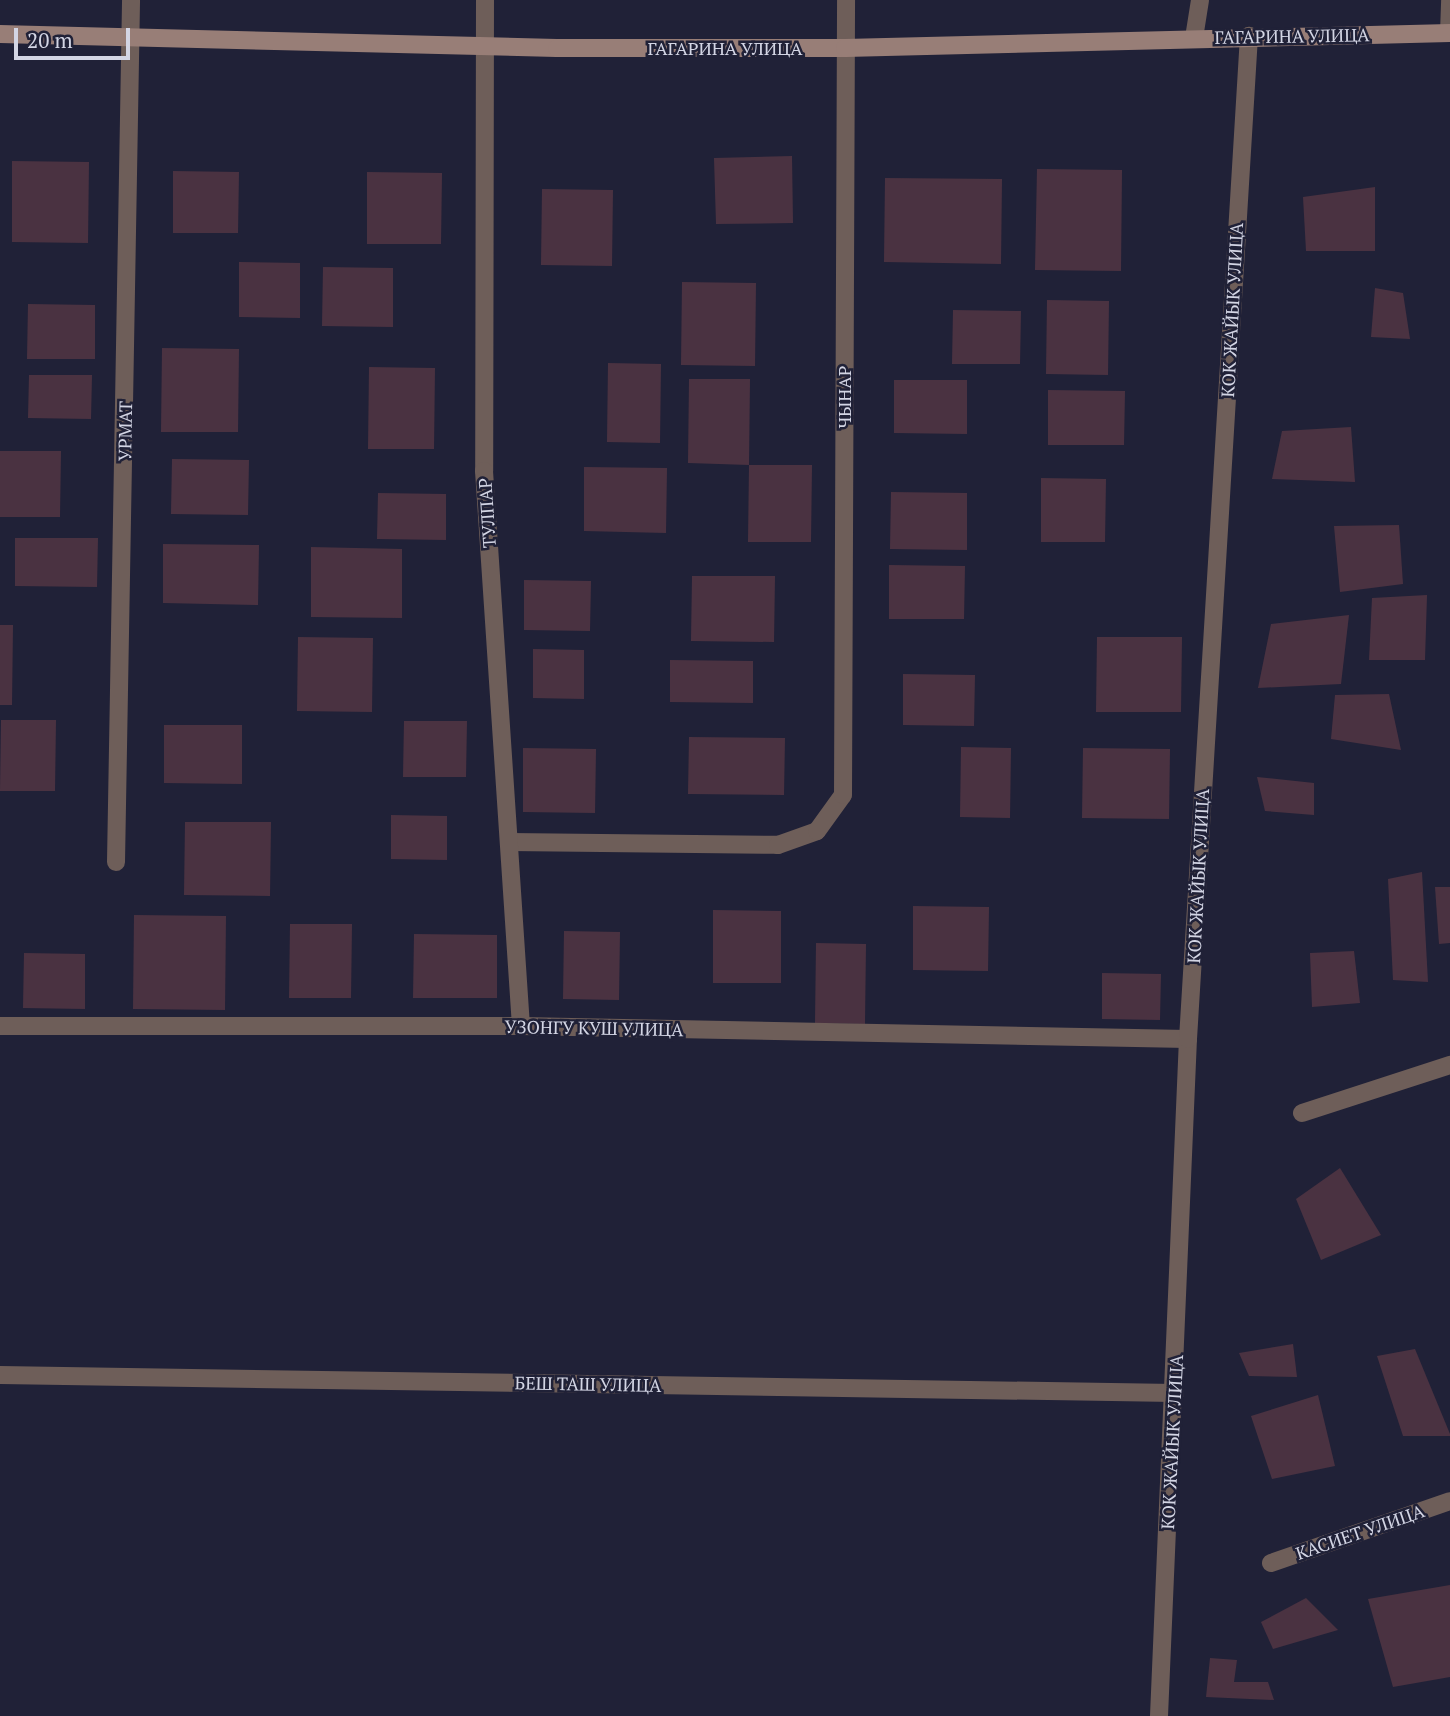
<!DOCTYPE html>
<html>
<head>
<meta charset="utf-8">
<style>
	body { margin:0 }
	#map { position:relative; width:1450px; height:1716px; overflow:hidden; background:#202137; font-family:"PT Serif",serif }
	div>[style] { position:absolute }
	[style*='--x'] { left:calc(var(--x)*1px); top:calc(var(--y)*1px); width:calc(var(--w)*1px); rotate:calc(var(--a)*1deg) }
	.building>* { inset:0; background:#4a3241 }
	.service>* { height:18px; margin:-9px; padding:0 9px; transform-origin:9px; border-radius:9px; background:#6e5e59 }
	.minor>* { height:18px; margin:-9px; padding:0 9px; transform-origin:9px; border-radius:9px; background:#6e5e59 }
	.secondary>* { height:18px; margin:-9px; padding:0 9px; transform-origin:9px; border-radius:9px; background:#987e77 }
	span { translate:-50% -50%; white-space:nowrap; text-align:center; line-height:1.15; -webkit-text-stroke:5px #202137; paint-order:stroke }
	.street-label { font-size:18px; color:#d3d5e4 }
	.scale { position:absolute; left:14px; top:28px; width:116px; height:32px; box-sizing:border-box; border:4px solid #d3d5e4; border-top:0; padding-left:9px; font-size:21px; line-height:24px; white-space:nowrap; color:#d3d5e4; -webkit-text-stroke:5px #202137; paint-order:stroke }
</style>
</head>
<body>
<div id="map">
	<div class="building">
		<i style="clip-path:polygon(792px 156px,793px 223px,716px 224px,714px 158px)"></i>
		<i style="clip-path:polygon(12px 161px,89px 162px,88px 243px,12px 242px)"></i>
		<i style="clip-path:polygon(1037px 169px,1122px 170px,1121px 271px,1035px 270px)"></i>
		<i style="clip-path:polygon(173px 171px,239px 172px,238px 233px,173px 233px)"></i>
		<i style="clip-path:polygon(367px 172px,442px 173px,441px 244px,367px 244px)"></i>
		<i style="clip-path:polygon(885px 178px,1002px 179px,1001px 264px,884px 262px)"></i>
		<i style="clip-path:polygon(1375px 187px,1375px 251px,1306px 251px,1303px 197px)"></i>
		<i style="clip-path:polygon(542px 189px,613px 190px,612px 266px,541px 265px)"></i>
		<i style="clip-path:polygon(239px 262px,300px 263px,300px 318px,239px 317px)"></i>
		<i style="clip-path:polygon(323px 267px,393px 268px,393px 327px,322px 326px)"></i>
		<i style="clip-path:polygon(682px 282px,756px 283px,755px 366px,681px 365px)"></i>
		<i style="clip-path:polygon(1375px 288px,1403px 293px,1410px 339px,1371px 337px)"></i>
		<i style="clip-path:polygon(1047px 300px,1109px 301px,1108px 375px,1046px 374px)"></i>
		<i style="clip-path:polygon(28px 304px,95px 305px,95px 359px,27px 359px)"></i>
		<i style="clip-path:polygon(953px 310px,1021px 311px,1020px 364px,952px 364px)"></i>
		<i style="clip-path:polygon(162px 348px,239px 349px,238px 432px,161px 432px)"></i>
		<i style="clip-path:polygon(608px 363px,661px 364px,660px 443px,607px 442px)"></i>
		<i style="clip-path:polygon(369px 367px,435px 368px,434px 449px,368px 449px)"></i>
		<i style="clip-path:polygon(29px 375px,92px 375px,91px 419px,28px 418px)"></i>
		<i style="clip-path:polygon(689px 379px,750px 379px,749px 465px,688px 463px)"></i>
		<i style="clip-path:polygon(894px 380px,967px 380px,967px 434px,894px 433px)"></i>
		<i style="clip-path:polygon(1048px 390px,1125px 391px,1124px 445px,1048px 445px)"></i>
		<i style="clip-path:polygon(1351px 427px,1355px 482px,1272px 479px,1282px 431px)"></i>
		<i style="clip-path:polygon(0 451px,61px 451px,60px 517px,0 517px)"></i>
		<i style="clip-path:polygon(172px 459px,249px 460px,248px 515px,171px 514px)"></i>
		<i style="clip-path:polygon(749px 465px,812px 465px,811px 542px,748px 542px)"></i>
		<i style="clip-path:polygon(584px 467px,667px 468px,666px 533px,584px 531px)"></i>
		<i style="clip-path:polygon(1041px 478px,1106px 479px,1105px 542px,1041px 542px)"></i>
		<i style="clip-path:polygon(891px 492px,967px 493px,967px 550px,890px 549px)"></i>
		<i style="clip-path:polygon(378px 493px,446px 494px,446px 540px,377px 539px)"></i>
		<i style="clip-path:polygon(1399px 525px,1403px 584px,1340px 592px,1334px 526px)"></i>
		<i style="clip-path:polygon(15px 538px,98px 538px,97px 587px,15px 586px)"></i>
		<i style="clip-path:polygon(163px 544px,259px 545px,258px 605px,163px 603px)"></i>
		<i style="clip-path:polygon(311px 547px,402px 549px,402px 618px,311px 617px)"></i>
		<i style="clip-path:polygon(889px 565px,965px 566px,964px 619px,889px 619px)"></i>
		<i style="clip-path:polygon(692px 576px,775px 576px,774px 642px,691px 641px)"></i>
		<i style="clip-path:polygon(524px 580px,591px 581px,590px 631px,524px 630px)"></i>
		<i style="clip-path:polygon(1427px 595px,1425px 660px,1369px 660px,1372px 598px)"></i>
		<i style="clip-path:polygon(1349px 615px,1341px 684px,1258px 688px,1271px 624px)"></i>
		<i style="clip-path:polygon(0 625px,13px 625px,12px 705px,0 705px)"></i>
		<i style="clip-path:polygon(298px 637px,373px 638px,372px 712px,297px 711px)"></i>
		<i style="clip-path:polygon(1097px 637px,1182px 637px,1181px 712px,1096px 712px)"></i>
		<i style="clip-path:polygon(533px 649px,584px 650px,584px 699px,533px 698px)"></i>
		<i style="clip-path:polygon(670px 660px,753px 661px,753px 703px,670px 702px)"></i>
		<i style="clip-path:polygon(903px 674px,975px 675px,974px 726px,903px 725px)"></i>
		<i style="clip-path:polygon(1389px 694px,1401px 750px,1331px 739px,1335px 695px)"></i>
		<i style="clip-path:polygon(1px 720px,56px 720px,55px 791px,0 791px)"></i>
		<i style="clip-path:polygon(404px 721px,467px 721px,466px 777px,403px 777px)"></i>
		<i style="clip-path:polygon(164px 725px,242px 725px,242px 784px,164px 783px)"></i>
		<i style="clip-path:polygon(689px 737px,785px 738px,784px 795px,688px 794px)"></i>
		<i style="clip-path:polygon(961px 747px,1011px 748px,1010px 818px,960px 817px)"></i>
		<i style="clip-path:polygon(523px 748px,596px 749px,595px 813px,523px 812px)"></i>
		<i style="clip-path:polygon(1083px 748px,1170px 749px,1169px 819px,1082px 818px)"></i>
		<i style="clip-path:polygon(1257px 777px,1314px 783px,1314px 815px,1265px 811px)"></i>
		<i style="clip-path:polygon(391px 815px,447px 816px,447px 860px,391px 859px)"></i>
		<i style="clip-path:polygon(185px 822px,271px 822px,270px 896px,184px 895px)"></i>
		<i style="clip-path:polygon(1422px 872px,1428px 982px,1393px 980px,1388px 879px)"></i>
		<i style="clip-path:polygon(1435px 887px,1450px 887px,1450px 943px,1439px 944px)"></i>
		<i style="clip-path:polygon(913px 906px,989px 907px,988px 971px,913px 970px)"></i>
		<i style="clip-path:polygon(713px 910px,781px 911px,781px 983px,713px 983px)"></i>
		<i style="clip-path:polygon(134px 915px,226px 916px,225px 1010px,133px 1009px)"></i>
		<i style="clip-path:polygon(290px 924px,352px 924px,351px 998px,289px 998px)"></i>
		<i style="clip-path:polygon(564px 931px,620px 932px,619px 1000px,563px 999px)"></i>
		<i style="clip-path:polygon(414px 934px,497px 935px,497px 998px,413px 998px)"></i>
		<i style="clip-path:polygon(816px 943px,866px 944px,865px 1024px,815px 1023px)"></i>
		<i style="clip-path:polygon(1354px 951px,1360px 1003px,1312px 1007px,1310px 953px)"></i>
		<i style="clip-path:polygon(24px 953px,85px 954px,85px 1009px,23px 1008px)"></i>
		<i style="clip-path:polygon(1102px 973px,1161px 974px,1160px 1020px,1102px 1019px)"></i>
		<i style="clip-path:polygon(1340px 1168px,1381px 1235px,1321px 1260px,1296px 1199px)"></i>
		<i style="clip-path:polygon(1293px 1344px,1297px 1377px,1249px 1376px,1239px 1353px)"></i>
		<i style="clip-path:polygon(1415px 1349px,1450px 1434px,1450px 1436px,1403px 1436px,1377px 1356px)"></i>
		<i style="clip-path:polygon(1318px 1395px,1335px 1466px,1272px 1479px,1251px 1416px)"></i>
		<i style="clip-path:polygon(1450px 1585px,1450px 1677px,1393px 1687px,1368px 1599px)"></i>
		<i style="clip-path:polygon(1306px 1598px,1338px 1630px,1273px 1649px,1261px 1622px)"></i>
		<i style="clip-path:polygon(1210px 1658px,1237px 1660px,1234px 1682px,1268px 1682px,1274px 1700px,1206px 1697px)"></i>
	</div>
	<div class="service">
		<i style="--x:509;--y:842;--w:269;--a:0.6"></i>
		<i style="--x:778;--y:845;--w:41;--a:-19.7"></i>
		<i style="--x:817;--y:831;--w:44;--a:-54.2"></i>
	</div>
	<div class="minor">
		<i style="--x:485;--y:0;--w:471;--a:90.1"></i>
		<i style="--x:484;--y:471;--w:556;--a:86.19"></i>
		<i style="--x:1449;--y:33;--w:33;--a:-88"></i>
		<i style="--x:1194;--y:38;--w:38;--a:-81"></i>
		<i style="--x:843;--y:795;--w:795;--a:-89.78"></i>
		<i style="--x:116;--y:862;--w:862;--a:-89"></i>
		<i style="--x:0;--y:1026;--w:521;--a:0"></i>
		<i style="--x:521;--y:1026;--w:667;--a:1.12"></i>
		<i style="--x:1302;--y:1113;--w:156;--a:-18"></i>
		<i style="--x:0;--y:1375;--w:1175;--a:0.88"></i>
		<i style="--x:1271;--y:1563;--w:189;--a:-19.1"></i>
		<i style="--x:1159;--y:1716;--w:678;--a:-87.55"></i>
		<i style="--x:1188;--y:1039;--w:1005;--a:-86.52"></i>
	</div>
	<div class="secondary">
		<i style="--x:0;--y:34;--w:557;--a:1.44"></i>
		<i style="--x:557;--y:48;--w:288;--a:0"></i>
		<i style="--x:845;--y:48;--w:605;--a:-1.42"></i>
	</div>
	<div class="street-label">
		<span style="left:1292px;top:36px;rotate:-1deg">ГАГАРИНА УЛИЦА</span>
		<span style="left:725px;top:48px">ГАГАРИНА УЛИЦА</span>
		<span style="left:1232px;top:310px;rotate:-87deg">КОК ЖАЙЫК УЛИЦА</span>
		<span style="left:844px;top:397px;rotate:-90deg">ЧЫНАР</span>
		<span style="left:125px;top:431px;rotate:-89deg">УРМАТ</span>
		<span style="left:487px;top:513px;rotate:-94deg">ТУЛПАР</span>
		<span style="left:1198px;top:876px;rotate:-87deg">КОК ЖАЙЫК УЛИЦА</span>
		<span style="left:594px;top:1028px;rotate:1deg">УЗОНГУ КУШ УЛИЦА</span>
		<span style="left:588px;top:1384px;rotate:1deg">БЕШ ТАШ УЛИЦА</span>
		<span style="left:1172px;top:1442px;rotate:-87deg">КОК ЖАЙЫК УЛИЦА</span>
		<span style="left:1360px;top:1532px;rotate:-19deg">КАСИЕТ УЛИЦА</span>
	</div>
	<div class="scale">20 m</div>
</div>
</body>
</html>
